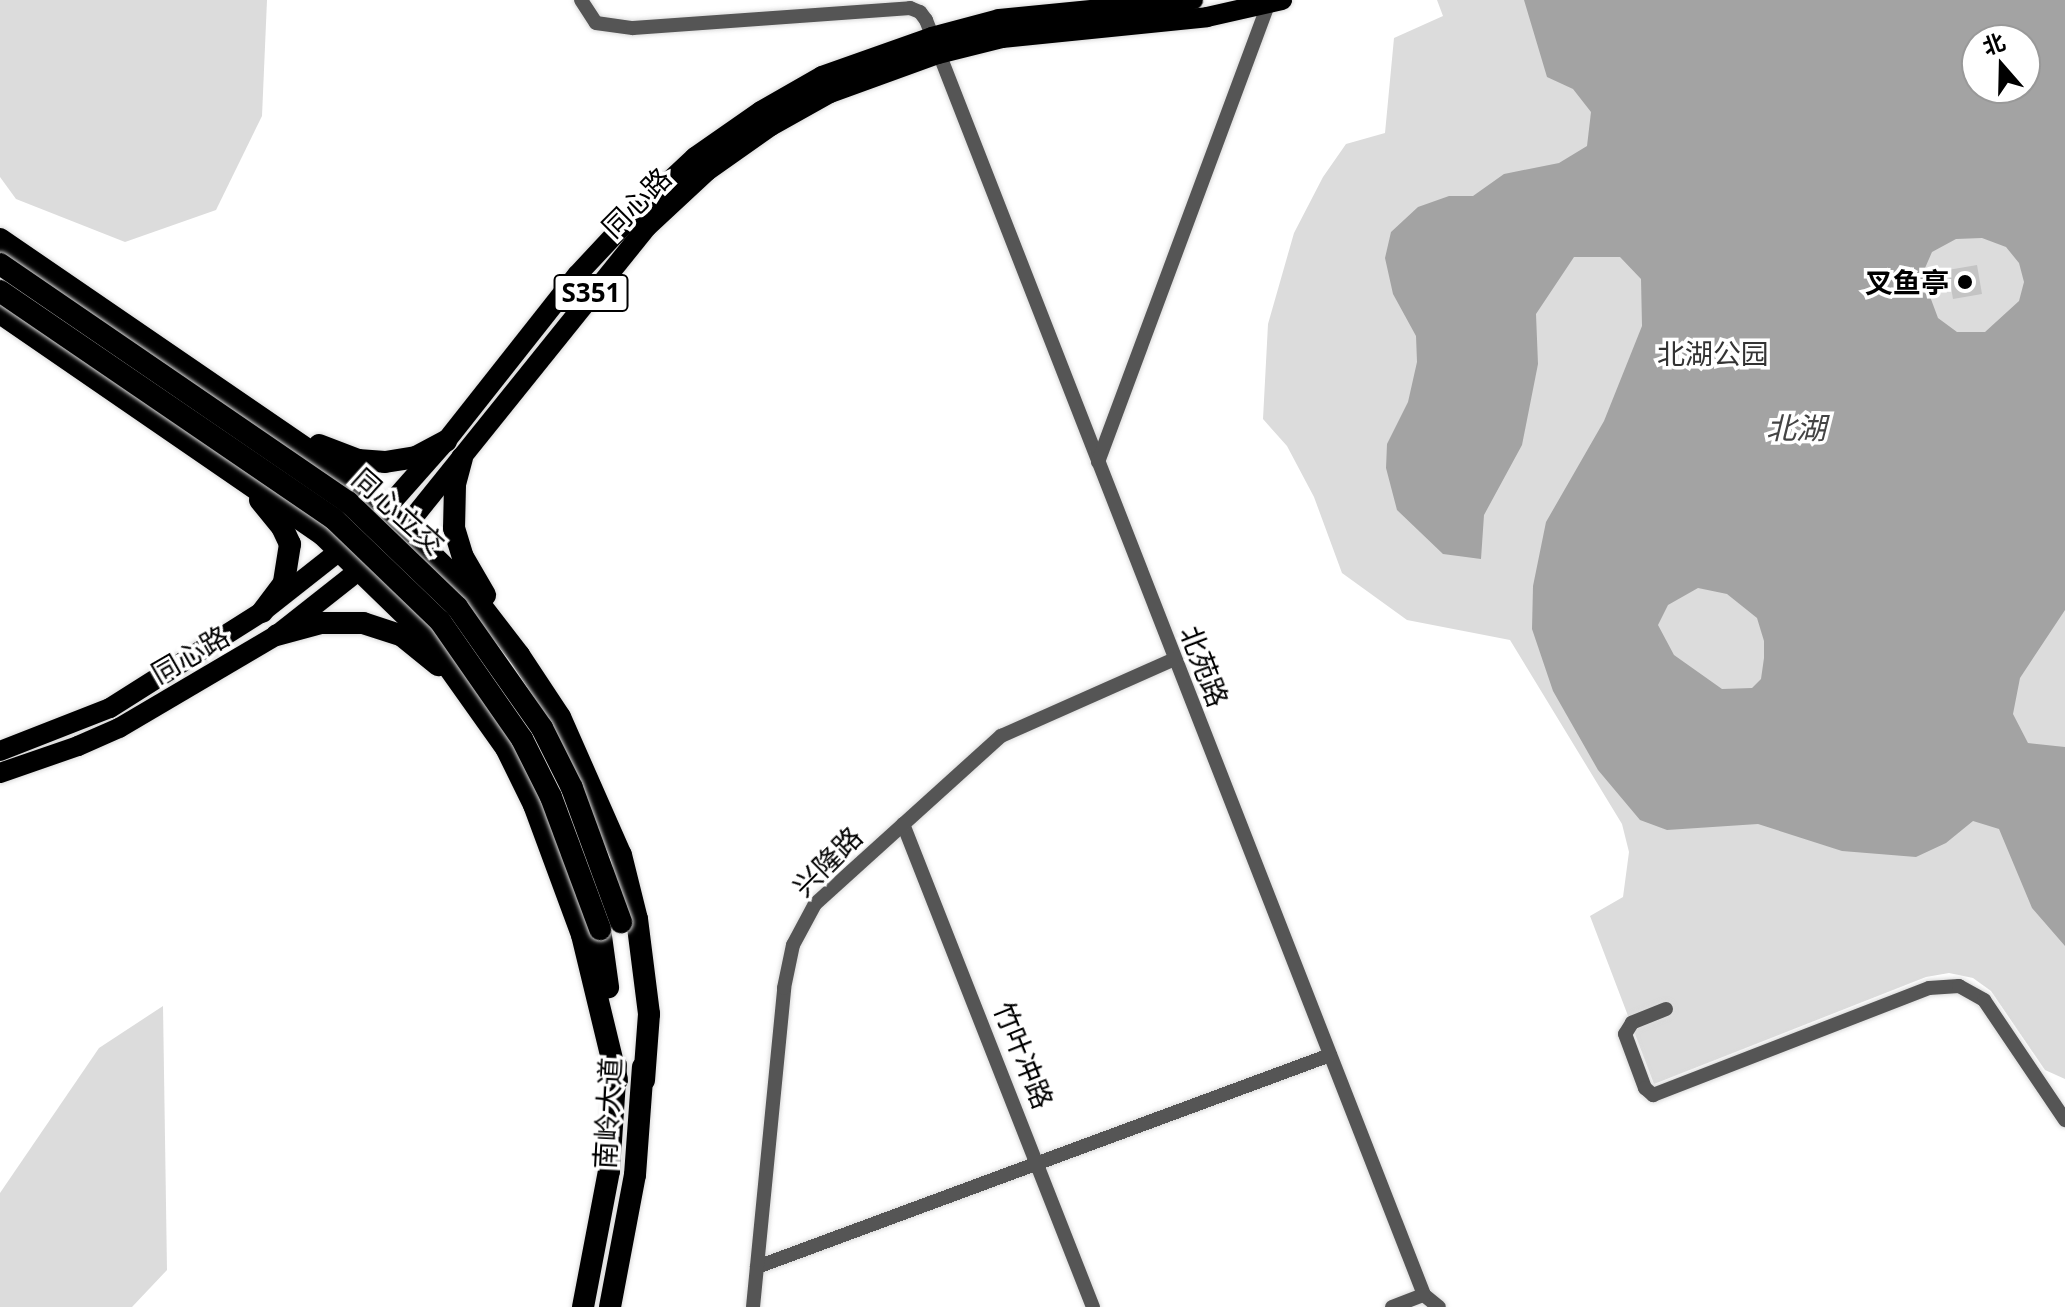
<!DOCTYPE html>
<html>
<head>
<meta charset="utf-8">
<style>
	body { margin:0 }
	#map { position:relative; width:2065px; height:1307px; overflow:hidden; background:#fff; font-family:"Noto Sans","Noto Sans SC",sans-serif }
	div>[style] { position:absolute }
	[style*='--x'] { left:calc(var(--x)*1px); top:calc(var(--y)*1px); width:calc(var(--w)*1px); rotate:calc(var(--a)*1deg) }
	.green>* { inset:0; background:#dcdcdc }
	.water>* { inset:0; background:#a3a3a3 }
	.building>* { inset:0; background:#c4c4c4 }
	.roads { filter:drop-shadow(0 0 2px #dbdbdb) drop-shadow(0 0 2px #dbdbdb) }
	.minor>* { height:14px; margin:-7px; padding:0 7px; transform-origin:7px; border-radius:7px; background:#555 }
	.primary>* { height:20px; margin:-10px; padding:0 10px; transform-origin:10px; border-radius:10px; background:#000 }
	.trunk>* { height:22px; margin:-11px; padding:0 11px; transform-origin:11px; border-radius:11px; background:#000 }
	.bridges { filter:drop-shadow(0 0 2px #dbdbdb) drop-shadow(0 0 2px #dbdbdb) }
	.trunk-bridge>* { height:22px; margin:-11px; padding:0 11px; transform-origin:11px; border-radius:11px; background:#000 }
	.dots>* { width:22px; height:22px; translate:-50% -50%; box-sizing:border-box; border:4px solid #fff; border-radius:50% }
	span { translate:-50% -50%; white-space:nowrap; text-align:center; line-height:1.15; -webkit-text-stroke:7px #fff; paint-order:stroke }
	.shield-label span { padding:2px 6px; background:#fff; border:2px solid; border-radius:6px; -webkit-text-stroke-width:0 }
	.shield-label { font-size:26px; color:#000; font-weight:700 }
	.street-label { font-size:28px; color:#000 }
	.poi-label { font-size:28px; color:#000; font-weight:700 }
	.right { translate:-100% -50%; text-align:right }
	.park-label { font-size:28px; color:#333 }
	.water-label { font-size:30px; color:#444; font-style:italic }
	.north { position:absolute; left:1961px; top:24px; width:80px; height:80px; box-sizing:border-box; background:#fff; border:2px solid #999; border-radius:50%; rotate:340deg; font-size:22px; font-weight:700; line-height:32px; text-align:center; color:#000 }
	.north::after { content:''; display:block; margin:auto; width:28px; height:36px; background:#000; clip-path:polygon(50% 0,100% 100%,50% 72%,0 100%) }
</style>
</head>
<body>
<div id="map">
	<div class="green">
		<i style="clip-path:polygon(0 0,267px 0,262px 116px,216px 210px,125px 242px,16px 199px,0 177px)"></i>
		<i style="clip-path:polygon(evenodd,1437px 0,2065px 0,2065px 1079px,2045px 1070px,1991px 991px,1973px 978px,1949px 973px,1926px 977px,1654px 1084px,1590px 916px,1623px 897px,1629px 852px,1622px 824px,1510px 640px,1407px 620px,1342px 573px,1314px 497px,1287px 446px,1263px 419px,1268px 324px,1294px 233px,1323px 177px,1346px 144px,1385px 133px,1394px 38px,1443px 16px,1437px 0,1977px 40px,2025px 40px,2025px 88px,1977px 88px,1977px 40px)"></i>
		<i style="clip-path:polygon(163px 1006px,167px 1270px,132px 1307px,0 1307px,0 1193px,99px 1048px)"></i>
	</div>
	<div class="water">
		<i style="clip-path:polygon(evenodd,1524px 0,2065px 0,2065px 610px,2020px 678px,2013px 714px,2028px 743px,2065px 747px,2065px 946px,2032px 908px,1999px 829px,1973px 821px,1946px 843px,1916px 857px,1842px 851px,1758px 824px,1667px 830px,1640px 820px,1598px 770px,1553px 691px,1532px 629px,1533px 586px,1546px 522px,1604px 421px,1642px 326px,1641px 279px,1620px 257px,1574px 257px,1536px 314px,1538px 364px,1522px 445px,1484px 515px,1481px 559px,1443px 554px,1397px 510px,1386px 468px,1387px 444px,1408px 402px,1417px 362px,1416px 336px,1393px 294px,1385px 258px,1391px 232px,1418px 207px,1449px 196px,1473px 196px,1504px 174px,1559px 163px,1587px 146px,1591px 112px,1573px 89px,1547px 77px,1524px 0,1977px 40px,2025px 40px,2025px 88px,1977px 88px,1977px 40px,1524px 0,1982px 238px,2006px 247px,2019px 263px,2024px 282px,2019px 301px,1985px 332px,1957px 332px,1938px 318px,1922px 275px,1932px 252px,1956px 239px,1982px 238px,1524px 0,1698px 588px,1727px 594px,1757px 618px,1764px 641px,1764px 658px,1761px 679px,1752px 688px,1722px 689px,1674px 655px,1658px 625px,1668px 605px,1698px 588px)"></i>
	</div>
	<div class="building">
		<i style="clip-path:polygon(1977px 265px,1982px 294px,1953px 299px,1948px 270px)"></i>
	</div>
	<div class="roads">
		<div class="minor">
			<i style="--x:581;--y:0;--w:27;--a:57"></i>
			<i style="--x:596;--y:23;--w:37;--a:8"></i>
			<i style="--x:633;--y:28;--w:278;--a:-4.1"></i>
			<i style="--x:910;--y:8;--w:11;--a:22"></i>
			<i style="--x:920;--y:12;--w:10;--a:53"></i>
			<i style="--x:926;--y:20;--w:1369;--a:68.66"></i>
			<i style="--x:1424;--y:1295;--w:19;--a:39"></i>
			<i style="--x:1098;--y:462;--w:489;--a:-69.6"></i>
			<i style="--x:903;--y:824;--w:519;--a:68.53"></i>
			<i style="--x:1666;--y:1009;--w:37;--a:158"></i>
			<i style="--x:1632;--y:1023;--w:13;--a:122"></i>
			<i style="--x:1625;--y:1034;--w:58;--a:69.7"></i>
			<i style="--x:1645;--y:1088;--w:11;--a:41"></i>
			<i style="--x:1653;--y:1095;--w:296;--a:-21.2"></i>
			<i style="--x:1929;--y:988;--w:30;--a:-4"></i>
			<i style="--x:1959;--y:986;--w:29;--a:29"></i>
			<i style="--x:1984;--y:1000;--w:145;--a:56"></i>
			<i style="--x:757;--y:1267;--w:611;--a:-20.3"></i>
			<i style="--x:753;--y:1307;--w:321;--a:-84.4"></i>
			<i style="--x:784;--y:988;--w:44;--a:-78.2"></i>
			<i style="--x:793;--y:945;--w:47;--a:-61.8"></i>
			<i style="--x:815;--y:904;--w:251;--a:-42.1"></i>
			<i style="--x:1001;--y:736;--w:190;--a:-23.9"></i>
			<i style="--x:1392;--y:1307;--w:34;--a:-21"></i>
		</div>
		<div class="primary">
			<i style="--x:376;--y:520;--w:106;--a:-48.5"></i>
			<i style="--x:446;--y:441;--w:211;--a:-51.7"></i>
			<i style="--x:577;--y:275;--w:85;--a:-46.9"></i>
			<i style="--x:635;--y:213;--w:82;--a:-43"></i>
			<i style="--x:695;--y:157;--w:80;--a:-34.9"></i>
			<i style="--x:761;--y:111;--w:70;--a:-29.8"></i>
			<i style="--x:822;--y:76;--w:117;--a:-19.5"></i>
			<i style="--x:932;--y:37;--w:69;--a:-15"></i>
			<i style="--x:999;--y:19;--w:195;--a:-5.6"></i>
			<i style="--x:396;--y:539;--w:400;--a:-51.2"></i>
			<i style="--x:647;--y:227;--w:82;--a:-43"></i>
			<i style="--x:707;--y:171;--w:78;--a:-35.1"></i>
			<i style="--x:771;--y:126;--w:68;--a:-29.2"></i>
			<i style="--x:830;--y:93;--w:115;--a:-19.9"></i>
			<i style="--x:938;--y:54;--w:66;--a:-14"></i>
			<i style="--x:1002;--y:38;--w:206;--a:-5.8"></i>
			<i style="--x:1207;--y:17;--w:77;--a:-12.8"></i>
			<i style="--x:0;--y:751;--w:118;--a:-21.4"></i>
			<i style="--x:110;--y:708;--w:180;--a:-32.3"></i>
			<i style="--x:262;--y:612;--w:115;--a:-38.3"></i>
			<i style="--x:0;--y:773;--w:83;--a:-19.1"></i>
			<i style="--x:78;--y:746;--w:45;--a:-23.7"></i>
			<i style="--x:119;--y:728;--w:183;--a:-30.5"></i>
			<i style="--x:277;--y:635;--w:121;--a:-38.3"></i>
		</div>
		<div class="trunk">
			<i style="--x:0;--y:239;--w:439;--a:34.4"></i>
			<i style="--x:362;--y:487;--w:153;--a:44.2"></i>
			<i style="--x:472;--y:594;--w:77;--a:52.4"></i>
			<i style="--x:519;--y:655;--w:74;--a:56.5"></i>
			<i style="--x:560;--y:717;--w:151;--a:66.2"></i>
			<i style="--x:621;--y:855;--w:66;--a:76"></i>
			<i style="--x:637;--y:919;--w:96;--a:82.8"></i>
			<i style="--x:649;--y:1014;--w:66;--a:94.3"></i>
			<i style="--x:0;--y:313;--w:391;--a:34.5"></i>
			<i style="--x:322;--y:534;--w:144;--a:44.2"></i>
			<i style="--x:425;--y:634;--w:140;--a:54.6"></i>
			<i style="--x:506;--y:748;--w:64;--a:63.8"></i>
			<i style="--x:534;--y:805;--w:139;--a:69.7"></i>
			<i style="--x:582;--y:935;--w:149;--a:76.4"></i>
			<i style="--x:319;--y:445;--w:42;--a:21"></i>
			<i style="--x:358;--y:460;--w:27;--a:4"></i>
			<i style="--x:385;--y:462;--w:31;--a:-9"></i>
			<i style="--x:416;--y:457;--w:34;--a:-28"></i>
			<i style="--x:462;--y:458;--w:28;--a:105"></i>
			<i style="--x:455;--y:485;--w:43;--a:91.3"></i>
			<i style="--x:454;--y:528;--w:30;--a:73"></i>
			<i style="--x:463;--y:557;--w:44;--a:59.9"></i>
			<i style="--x:260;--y:500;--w:35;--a:51"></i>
			<i style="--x:282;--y:527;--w:19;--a:65"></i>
			<i style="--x:290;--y:544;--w:39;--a:99"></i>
			<i style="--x:284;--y:583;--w:36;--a:127"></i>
			<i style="--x:277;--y:635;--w:46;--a:-15.3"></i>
			<i style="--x:321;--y:623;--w:42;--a:0"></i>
			<i style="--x:363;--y:623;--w:40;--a:18"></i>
			<i style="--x:401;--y:635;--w:48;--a:39"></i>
			<i style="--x:600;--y:929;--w:59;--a:82.1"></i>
			<i style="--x:583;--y:1307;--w:138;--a:-79.2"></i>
			<i style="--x:609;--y:1171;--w:106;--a:-86.2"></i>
			<i style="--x:610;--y:1307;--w:134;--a:-79.3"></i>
			<i style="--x:635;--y:1175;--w:108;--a:-85.8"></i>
		</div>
	</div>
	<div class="bridges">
		<div class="trunk-bridge">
			<i style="--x:0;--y:264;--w:422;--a:34.4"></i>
			<i style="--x:348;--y:502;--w:151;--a:43.9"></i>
			<i style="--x:457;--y:607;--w:148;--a:54.9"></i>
			<i style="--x:542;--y:728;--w:67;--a:63.4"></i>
			<i style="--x:572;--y:788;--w:143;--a:69.9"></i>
			<i style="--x:0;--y:291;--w:404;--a:34.3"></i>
			<i style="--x:334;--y:519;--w:147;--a:43.9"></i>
			<i style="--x:440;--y:621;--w:144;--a:55.2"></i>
			<i style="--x:522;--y:739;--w:65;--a:63.4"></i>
			<i style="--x:551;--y:797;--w:141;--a:69.6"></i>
		</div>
	</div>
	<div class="dots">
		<i style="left:1965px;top:282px;background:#000"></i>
	</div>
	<div class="shield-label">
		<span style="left:591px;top:293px">S351</span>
	</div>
	<div class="street-label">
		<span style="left:636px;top:202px;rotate:-45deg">同心路</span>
		<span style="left:399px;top:511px;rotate:42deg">同心立交</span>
		<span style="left:190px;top:654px;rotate:-30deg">同心路</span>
		<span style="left:1205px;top:666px;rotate:69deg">北苑路</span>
		<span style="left:827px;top:861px;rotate:-45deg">兴隆路</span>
		<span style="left:1024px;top:1055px;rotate:68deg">竹叶冲路</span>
		<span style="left:607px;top:1113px;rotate:-87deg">南岭大道</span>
	</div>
	<div class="poi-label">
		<span class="right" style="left:1949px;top:282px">叉鱼亭</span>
	</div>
	<div class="park-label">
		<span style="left:1713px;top:353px">北湖公园</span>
	</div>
	<div class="water-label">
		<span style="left:1796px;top:428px">北湖</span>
	</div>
	<div class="north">北</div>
</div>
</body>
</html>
